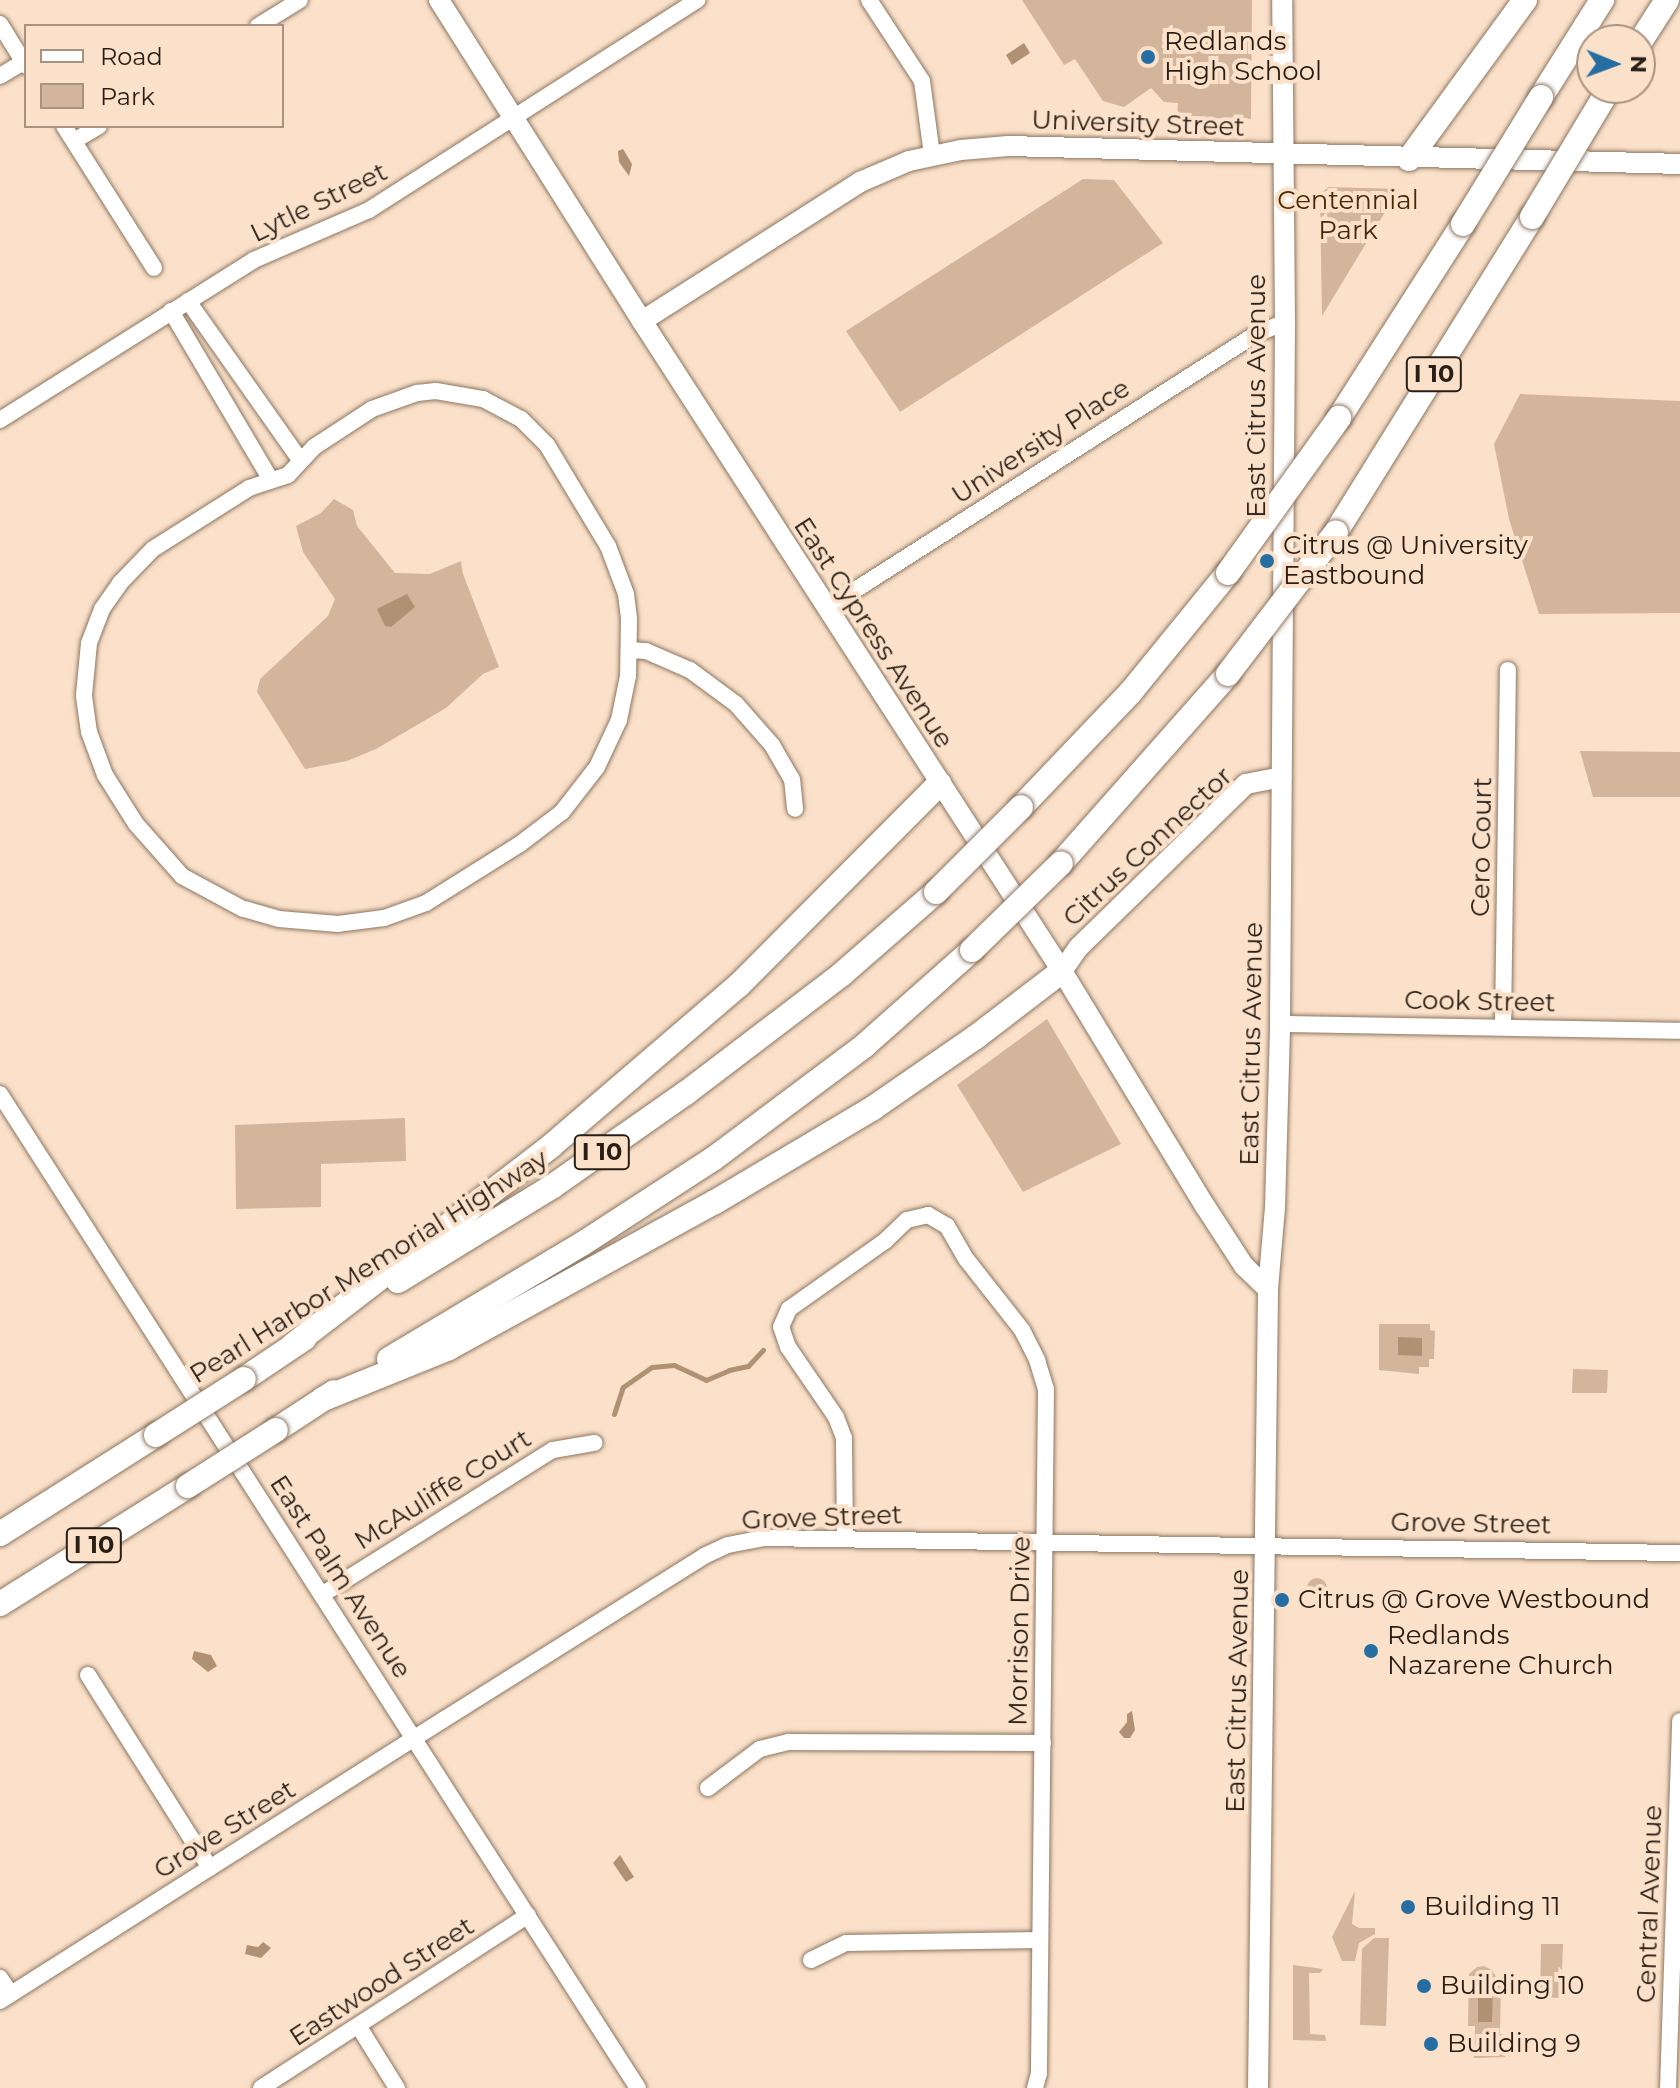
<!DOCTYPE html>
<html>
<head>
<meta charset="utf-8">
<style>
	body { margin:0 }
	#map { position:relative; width:1680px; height:2088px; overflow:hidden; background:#fbe1ca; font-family:Montserrat,sans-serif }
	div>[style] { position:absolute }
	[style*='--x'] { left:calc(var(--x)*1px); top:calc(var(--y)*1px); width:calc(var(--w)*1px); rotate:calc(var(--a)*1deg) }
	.green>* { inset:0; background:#d3b59b }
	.round { border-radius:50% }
	.water>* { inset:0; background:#b09174 }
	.stream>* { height:5px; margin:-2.5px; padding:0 2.5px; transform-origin:2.5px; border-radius:2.5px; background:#b09174 }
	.roads { filter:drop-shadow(0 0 2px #8d7661) drop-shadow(0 0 2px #8d7661) }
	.minor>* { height:16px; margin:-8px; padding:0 8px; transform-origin:8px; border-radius:8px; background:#fff }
	.major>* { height:20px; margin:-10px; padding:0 10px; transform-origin:10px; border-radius:10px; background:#fff }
	.highway>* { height:24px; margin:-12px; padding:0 12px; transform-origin:12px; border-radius:12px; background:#fff }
	.bridges { filter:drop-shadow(0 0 2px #8d7661) drop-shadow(0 0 2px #8d7661) }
	.highway-bridge>* { height:24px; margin:-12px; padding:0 12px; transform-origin:12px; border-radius:12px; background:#fff }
	.dots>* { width:22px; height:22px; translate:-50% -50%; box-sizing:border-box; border:4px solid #fbe1ca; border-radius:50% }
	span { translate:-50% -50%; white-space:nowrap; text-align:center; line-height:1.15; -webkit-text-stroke:8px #fbe1ca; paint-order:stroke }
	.shield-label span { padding:2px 6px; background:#fbe1ca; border:2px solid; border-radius:6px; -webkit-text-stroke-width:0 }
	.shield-label { font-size:24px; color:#281e16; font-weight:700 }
	.poi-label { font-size:26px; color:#281e16 }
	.left { translate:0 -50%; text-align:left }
	.street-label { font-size:26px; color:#281e16 }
	.park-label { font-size:26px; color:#492903 }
	.legend { position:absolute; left:24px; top:24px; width:260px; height:104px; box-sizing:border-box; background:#fbe1ca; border:2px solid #a79382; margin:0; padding:10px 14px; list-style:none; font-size:24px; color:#281e16 }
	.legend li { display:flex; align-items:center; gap:16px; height:40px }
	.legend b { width:40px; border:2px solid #a79382 }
	.north { position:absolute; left:1576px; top:24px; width:80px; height:80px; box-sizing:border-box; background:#fbe1ca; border:2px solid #a79382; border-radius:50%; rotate:91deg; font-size:22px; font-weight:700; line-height:32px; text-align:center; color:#281e16 }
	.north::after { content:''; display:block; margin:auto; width:28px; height:36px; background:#266ea2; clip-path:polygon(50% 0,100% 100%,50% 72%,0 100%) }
</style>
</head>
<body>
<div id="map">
	<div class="green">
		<i style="clip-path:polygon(1022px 0,1252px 0,1251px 119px,1177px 117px,1178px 103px,1164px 102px,1151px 88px,1124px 107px,1103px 101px,1075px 59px,1064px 65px)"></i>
		<i style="clip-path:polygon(1083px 179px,1114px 180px,1163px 243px,900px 412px,846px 331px)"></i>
		<i style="clip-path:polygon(1328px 187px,1399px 189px,1322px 316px,1320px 195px)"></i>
		<i style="clip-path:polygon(1520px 394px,1680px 401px,1680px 613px,1539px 614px,1509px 519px,1494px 444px)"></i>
		<i style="clip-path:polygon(334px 499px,353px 510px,357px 526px,395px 573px,430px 574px,461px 561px,463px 574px,499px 667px,483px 674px,446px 708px,376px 749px,347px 761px,305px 769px,257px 692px,260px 679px,328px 616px,335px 599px,303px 552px,296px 526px,321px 513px)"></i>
		<i style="clip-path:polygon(1580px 751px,1680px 752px,1680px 797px,1593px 797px)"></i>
		<i style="clip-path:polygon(1047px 1019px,1121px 1144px,1023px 1192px,957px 1085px)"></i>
		<i style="clip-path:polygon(405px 1118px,406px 1161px,321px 1164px,321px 1207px,236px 1209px,235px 1125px)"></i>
		<i style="clip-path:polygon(1379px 1324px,1430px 1324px,1430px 1330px,1435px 1331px,1434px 1359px,1429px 1359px,1429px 1367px,1419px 1367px,1419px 1374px,1379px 1370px)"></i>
		<i style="clip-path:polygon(1573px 1369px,1608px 1370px,1607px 1393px,1572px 1393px)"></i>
		<i class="round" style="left:1307px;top:1578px;width:20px;height:20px"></i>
		<i style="clip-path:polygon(1355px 1891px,1352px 1924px,1359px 1928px,1375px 1928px,1375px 1934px,1359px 1943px,1355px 1961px,1342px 1961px,1332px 1937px)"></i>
		<i style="clip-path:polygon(1374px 1938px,1389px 1938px,1386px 2026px,1360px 2025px,1362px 1949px)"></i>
		<i style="clip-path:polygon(1541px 1944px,1563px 1944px,1561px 1998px,1540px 1997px)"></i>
		<i style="clip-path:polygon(1293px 1965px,1323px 1969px,1320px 1973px,1309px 1973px,1310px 2034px,1325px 2035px,1326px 2041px,1293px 2040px)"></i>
		<i style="clip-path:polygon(1484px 1966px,1492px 1970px,1501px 1985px,1500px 2034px,1505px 2035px,1505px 2057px,1474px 2058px,1475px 2026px,1468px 2026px,1469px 1974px,1477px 1967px)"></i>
	</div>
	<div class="water">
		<i style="clip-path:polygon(1024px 43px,1030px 53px,1012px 65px,1006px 55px)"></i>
		<i style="clip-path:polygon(623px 149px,632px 164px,629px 176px,619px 162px,618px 151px)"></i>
		<i style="clip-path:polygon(407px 594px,415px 607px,391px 627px,385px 626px,377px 609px)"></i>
		<i style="clip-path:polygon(1398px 1337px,1422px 1338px,1422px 1356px,1398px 1355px)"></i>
		<i style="clip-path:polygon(194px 1651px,211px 1655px,217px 1666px,208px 1672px,192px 1659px)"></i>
		<i style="clip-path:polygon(1132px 1711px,1135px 1730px,1130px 1738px,1124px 1738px,1119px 1732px,1127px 1722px,1127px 1714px)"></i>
		<i style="clip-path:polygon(620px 1855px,634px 1877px,626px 1882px,613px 1863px)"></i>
		<i style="clip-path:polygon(263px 1942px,271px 1948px,261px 1958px,245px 1954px,247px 1945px,258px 1947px)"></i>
		<i style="clip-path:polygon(1478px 1988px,1493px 1988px,1492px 2022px,1478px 2022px)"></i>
	</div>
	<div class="stream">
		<i style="--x:614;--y:1414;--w:28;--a:-72"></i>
		<i style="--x:623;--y:1387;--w:35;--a:-35"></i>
		<i style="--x:652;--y:1367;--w:22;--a:-5"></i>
		<i style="--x:674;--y:1365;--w:35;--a:25"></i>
		<i style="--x:706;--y:1380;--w:25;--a:-23"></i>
		<i style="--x:729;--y:1370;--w:19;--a:-12"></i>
		<i style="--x:748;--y:1366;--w:22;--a:-47"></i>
	</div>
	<div class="roads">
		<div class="minor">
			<i style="--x:869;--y:0;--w:97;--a:56.8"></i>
			<i style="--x:922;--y:81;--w:75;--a:82.3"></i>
			<i style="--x:0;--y:24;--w:49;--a:58.2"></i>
			<i style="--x:258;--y:26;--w:49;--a:-31.8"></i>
			<i style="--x:0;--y:76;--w:27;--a:-31"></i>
			<i style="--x:64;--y:126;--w:168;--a:57.6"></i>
			<i style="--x:74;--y:141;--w:29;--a:-31"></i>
			<i style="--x:188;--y:301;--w:196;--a:54.8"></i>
			<i style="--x:171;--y:311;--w:196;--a:59.4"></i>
			<i style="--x:436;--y:391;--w:48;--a:9.7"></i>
			<i style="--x:483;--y:399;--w:43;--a:27.8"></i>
			<i style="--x:521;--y:419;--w:37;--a:45"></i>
			<i style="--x:547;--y:445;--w:118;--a:58.9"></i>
			<i style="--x:608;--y:546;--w:51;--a:69.4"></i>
			<i style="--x:626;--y:594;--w:26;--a:83"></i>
			<i style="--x:629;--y:620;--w:56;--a:91"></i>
			<i style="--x:628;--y:676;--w:45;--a:101.6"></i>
			<i style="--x:619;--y:720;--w:52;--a:115.1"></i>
			<i style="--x:597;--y:767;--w:57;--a:127.9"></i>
			<i style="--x:562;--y:812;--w:53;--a:142.7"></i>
			<i style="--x:520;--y:844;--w:111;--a:147.9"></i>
			<i style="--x:426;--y:903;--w:45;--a:160.3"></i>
			<i style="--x:384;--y:918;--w:46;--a:172.6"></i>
			<i style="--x:338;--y:924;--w:59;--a:-175.2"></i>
			<i style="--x:279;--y:919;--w:37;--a:-164"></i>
			<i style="--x:243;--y:909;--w:69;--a:-151.6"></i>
			<i style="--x:182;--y:876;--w:69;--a:-131.5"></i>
			<i style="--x:136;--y:824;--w:58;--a:-122.3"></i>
			<i style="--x:105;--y:775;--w:46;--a:-110.4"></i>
			<i style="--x:89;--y:732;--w:37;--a:-98"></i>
			<i style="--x:84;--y:695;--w:52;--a:-84.5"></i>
			<i style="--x:89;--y:643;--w:36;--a:-69"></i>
			<i style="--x:102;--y:609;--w:32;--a:-55"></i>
			<i style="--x:120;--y:583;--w:47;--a:-45.9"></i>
			<i style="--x:153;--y:549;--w:114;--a:-32.4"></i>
			<i style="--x:249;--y:488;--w:41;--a:-18.4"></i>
			<i style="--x:288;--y:475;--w:38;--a:-47"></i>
			<i style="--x:314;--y:447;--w:69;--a:-33.2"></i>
			<i style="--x:372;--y:409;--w:48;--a:-19.6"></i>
			<i style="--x:417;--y:393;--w:19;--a:-6"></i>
			<i style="--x:0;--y:420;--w:300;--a:-32.2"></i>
			<i style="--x:254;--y:260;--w:125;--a:-23.5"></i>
			<i style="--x:369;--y:210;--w:390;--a:-32.6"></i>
			<i style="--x:827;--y:608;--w:509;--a:-32.57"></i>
			<i style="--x:1256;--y:334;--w:31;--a:-22"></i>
			<i style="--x:630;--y:650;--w:16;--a:4"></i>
			<i style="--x:646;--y:651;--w:48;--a:23.4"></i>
			<i style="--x:690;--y:670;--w:57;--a:36.5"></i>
			<i style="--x:736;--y:704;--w:55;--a:48.7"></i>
			<i style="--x:772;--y:745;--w:39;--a:60"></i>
			<i style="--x:792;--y:779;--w:30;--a:84"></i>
			<i style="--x:1280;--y:1024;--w:400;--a:1"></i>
			<i style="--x:1503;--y:1025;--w:355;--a:-89.2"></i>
			<i style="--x:0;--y:1094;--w:1181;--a:57.31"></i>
			<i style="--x:845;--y:1539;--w:101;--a:-90.6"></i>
			<i style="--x:844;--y:1438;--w:22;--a:-111"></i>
			<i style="--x:836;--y:1417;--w:85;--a:-124.4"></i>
			<i style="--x:788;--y:1347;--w:21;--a:-109"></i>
			<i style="--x:781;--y:1327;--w:20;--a:-66"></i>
			<i style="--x:789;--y:1309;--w:118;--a:-35.3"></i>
			<i style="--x:885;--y:1241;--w:30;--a:-44"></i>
			<i style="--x:907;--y:1220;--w:22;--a:-13"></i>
			<i style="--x:928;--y:1215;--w:22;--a:30"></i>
			<i style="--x:947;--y:1226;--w:39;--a:60"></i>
			<i style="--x:967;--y:1260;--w:89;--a:51.8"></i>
			<i style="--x:1022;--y:1330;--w:34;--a:63"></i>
			<i style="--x:1037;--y:1360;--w:30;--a:73"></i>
			<i style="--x:1046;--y:1389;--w:684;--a:90.59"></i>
			<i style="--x:1039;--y:2073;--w:16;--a:105"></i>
			<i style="--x:323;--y:1594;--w:271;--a:-32.1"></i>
			<i style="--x:553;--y:1450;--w:42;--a:-9.7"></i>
			<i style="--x:88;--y:1675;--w:228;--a:57.7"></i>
			<i style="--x:708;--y:1788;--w:65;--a:-36.9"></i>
			<i style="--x:760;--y:1749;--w:30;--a:-14"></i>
			<i style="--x:789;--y:1742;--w:254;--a:0.2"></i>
			<i style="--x:811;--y:1960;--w:39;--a:-26"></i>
			<i style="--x:846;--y:1943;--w:194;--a:-0.9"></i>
			<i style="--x:0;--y:1978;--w:19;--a:55"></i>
			<i style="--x:0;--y:2001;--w:525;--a:-32.39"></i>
			<i style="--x:443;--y:1720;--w:308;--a:-32.1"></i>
			<i style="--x:704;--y:1556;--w:26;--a:-25"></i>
			<i style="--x:728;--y:1545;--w:36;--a:-11"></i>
			<i style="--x:763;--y:1538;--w:917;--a:0.94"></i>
			<i style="--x:359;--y:2027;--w:72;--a:58.1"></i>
			<i style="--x:261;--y:2088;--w:318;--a:-32.9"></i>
			<i style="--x:1668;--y:2088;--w:367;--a:-88.1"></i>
		</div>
		<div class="major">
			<i style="--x:439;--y:0;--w:380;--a:57.7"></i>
			<i style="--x:642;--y:321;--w:774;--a:57.13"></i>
			<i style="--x:1062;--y:971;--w:275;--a:58.7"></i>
			<i style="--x:1205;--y:1206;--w:72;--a:57"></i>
			<i style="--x:1244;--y:1266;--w:33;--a:44"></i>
			<i style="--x:642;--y:321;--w:259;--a:-32.5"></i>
			<i style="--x:860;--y:182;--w:53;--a:-23.2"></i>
			<i style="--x:909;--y:161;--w:53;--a:-11.9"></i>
			<i style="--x:961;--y:150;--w:47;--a:-4.9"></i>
			<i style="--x:1008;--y:146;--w:672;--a:1.53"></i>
			<i style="--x:1062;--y:971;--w:29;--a:-55"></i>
			<i style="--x:1079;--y:947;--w:233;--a:-44.3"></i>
			<i style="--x:1246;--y:784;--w:36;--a:-11"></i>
			<i style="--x:1258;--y:2088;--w:799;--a:-89.28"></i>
			<i style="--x:1268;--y:1289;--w:81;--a:-85.1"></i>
			<i style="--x:1275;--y:1208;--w:184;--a:-88.4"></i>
			<i style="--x:1280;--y:1024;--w:702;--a:-89.59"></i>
			<i style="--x:1285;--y:322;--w:322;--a:-90.5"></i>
		</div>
		<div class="highway">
			<i style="--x:1640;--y:42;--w:50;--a:-57.3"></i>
			<i style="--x:1541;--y:97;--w:115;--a:-57.8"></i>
			<i style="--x:1409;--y:159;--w:197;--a:-53.9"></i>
			<i style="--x:1339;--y:418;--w:230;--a:-57.4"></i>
			<i style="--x:1336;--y:532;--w:371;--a:-58.1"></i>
			<i style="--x:1021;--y:807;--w:158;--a:-46.3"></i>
			<i style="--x:1130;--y:693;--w:155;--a:-50.8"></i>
			<i style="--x:1061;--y:863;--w:252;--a:-48.5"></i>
			<i style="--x:398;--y:1281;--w:182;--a:-31.5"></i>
			<i style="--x:553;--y:1186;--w:162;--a:-35"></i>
			<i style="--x:686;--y:1093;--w:196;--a:-37.3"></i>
			<i style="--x:842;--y:974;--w:125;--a:-41.1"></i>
			<i style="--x:293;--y:1345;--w:326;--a:-37.6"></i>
			<i style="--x:551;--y:1146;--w:248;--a:-40.6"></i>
			<i style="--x:739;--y:985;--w:284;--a:-45.1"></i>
			<i style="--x:389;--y:1359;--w:225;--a:-30.8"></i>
			<i style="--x:582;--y:1244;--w:156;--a:-33"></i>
			<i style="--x:713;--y:1159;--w:189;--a:-36.8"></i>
			<i style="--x:864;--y:1046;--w:144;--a:-41.6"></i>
			<i style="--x:244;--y:1379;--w:73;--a:-33.9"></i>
			<i style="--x:323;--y:1399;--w:136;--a:-22"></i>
			<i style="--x:449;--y:1348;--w:303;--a:-28.8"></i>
			<i style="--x:715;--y:1202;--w:184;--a:-30.7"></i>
			<i style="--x:873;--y:1108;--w:125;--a:-34.6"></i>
			<i style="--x:976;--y:1037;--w:108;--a:-37.5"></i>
			<i style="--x:276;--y:1430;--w:69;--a:-33.2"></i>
			<i style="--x:0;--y:1534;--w:185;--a:-32.4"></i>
			<i style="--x:0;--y:1604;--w:222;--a:-32.1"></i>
		</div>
	</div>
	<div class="bridges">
		<div class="highway-bridge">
			<i style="--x:1532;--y:217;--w:144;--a:-59"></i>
			<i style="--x:1463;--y:224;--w:149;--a:-58.4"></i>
			<i style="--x:1228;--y:573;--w:191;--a:-54.4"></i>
			<i style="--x:1228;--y:674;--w:178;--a:-52.7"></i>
			<i style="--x:936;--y:892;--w:120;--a:-45"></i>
			<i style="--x:972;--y:950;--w:124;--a:-44.3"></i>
			<i style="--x:156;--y:1435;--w:104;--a:-32.5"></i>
			<i style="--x:188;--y:1486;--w:104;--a:-32.5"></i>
		</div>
	</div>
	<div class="dots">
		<i style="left:1148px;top:57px;background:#266ea2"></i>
		<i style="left:1267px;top:561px;background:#266ea2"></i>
		<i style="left:1282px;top:1600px;background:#266ea2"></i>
		<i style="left:1371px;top:1651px;background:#266ea2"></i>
		<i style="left:1408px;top:1907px;background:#266ea2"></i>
		<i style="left:1424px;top:1986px;background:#266ea2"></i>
		<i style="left:1431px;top:2044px;background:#266ea2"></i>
	</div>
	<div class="shield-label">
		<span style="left:1434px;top:374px">I 10</span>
		<span style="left:602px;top:1152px">I 10</span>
		<span style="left:94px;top:1545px">I 10</span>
	</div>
	<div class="poi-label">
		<span class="left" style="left:1164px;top:57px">Redlands<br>High School</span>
		<span class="left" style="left:1283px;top:561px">Citrus @ University<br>Eastbound</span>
		<span class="left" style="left:1298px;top:1600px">Citrus @ Grove Westbound</span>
		<span class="left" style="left:1387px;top:1651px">Redlands<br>Nazarene Church</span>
		<span class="left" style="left:1424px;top:1907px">Building 11</span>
		<span class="left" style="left:1440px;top:1986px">Building 10</span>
		<span class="left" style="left:1447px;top:2044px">Building 9</span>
	</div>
	<div class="street-label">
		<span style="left:1138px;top:124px;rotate:2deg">University Street</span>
		<span style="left:319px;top:203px;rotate:-26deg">Lytle Street</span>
		<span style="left:1257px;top:396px;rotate:-90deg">East Citrus Avenue</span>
		<span style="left:1041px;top:442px;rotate:-33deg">University Place</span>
		<span style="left:873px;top:633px;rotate:57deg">East Cypress Avenue</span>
		<span style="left:1148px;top:847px;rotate:-43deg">Citrus Connector</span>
		<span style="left:1482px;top:847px;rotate:-89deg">Cero Court</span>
		<span style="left:1480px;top:1002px;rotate:1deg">Cook Street</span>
		<span style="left:1252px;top:1044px;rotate:-89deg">East Citrus Avenue</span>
		<span style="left:369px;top:1267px;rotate:-32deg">Pearl Harbor Memorial Highway</span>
		<span style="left:443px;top:1490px;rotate:-32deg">McAuliffe Court</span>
		<span style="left:822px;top:1518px;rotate:-2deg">Grove Street</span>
		<span style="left:1471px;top:1524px;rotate:1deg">Grove Street</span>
		<span style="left:340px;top:1577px;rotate:57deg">East Palm Avenue</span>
		<span style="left:1020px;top:1631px;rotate:-89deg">Morrison Drive</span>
		<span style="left:1238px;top:1691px;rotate:-89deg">East Citrus Avenue</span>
		<span style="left:225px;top:1830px;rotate:-32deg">Grove Street</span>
		<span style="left:1650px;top:1904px;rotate:-88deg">Central Avenue</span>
		<span style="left:382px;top:1982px;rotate:-33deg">Eastwood Street</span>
	</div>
	<div class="park-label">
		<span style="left:1348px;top:216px">Centennial<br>Park</span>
	</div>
	<ul class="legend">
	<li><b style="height:10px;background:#fff"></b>Road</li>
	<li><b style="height:22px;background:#d3b59b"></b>Park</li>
	</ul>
	<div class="north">N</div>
</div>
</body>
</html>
